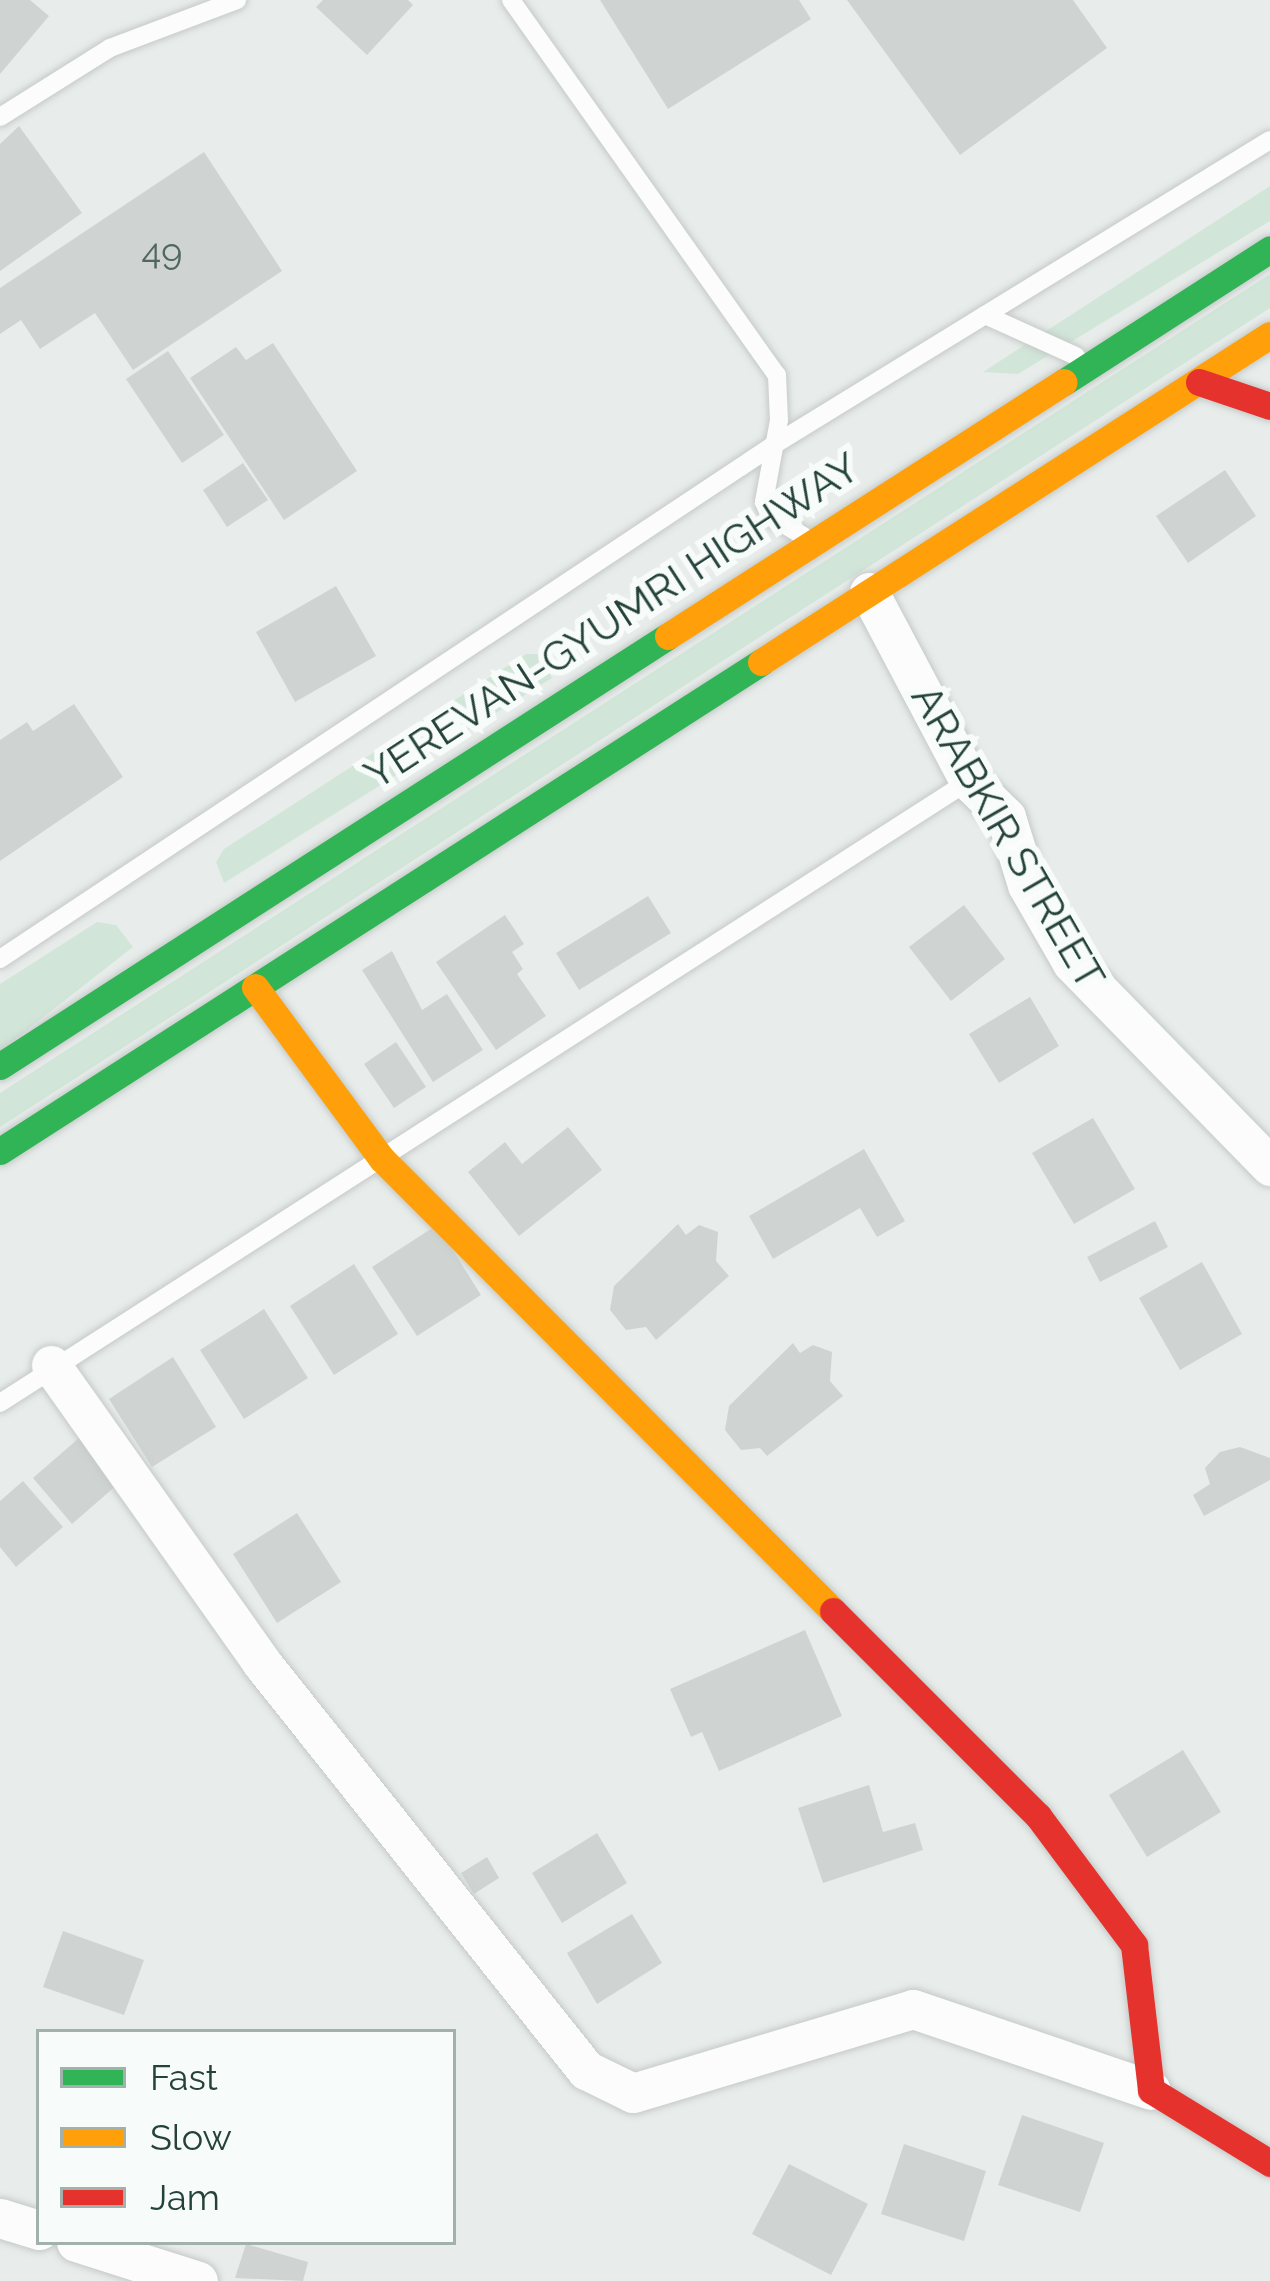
<!DOCTYPE html>
<html>
<head>
<meta charset="utf-8">
<style>
	body { margin:0 }
	#map { position:relative; width:1270px; height:2281px; overflow:hidden; background:#e8edeb; font-family:Raleway,sans-serif }
	div>[style] { position:absolute }
	[style*='--x'] { left:calc(var(--x)*1px); top:calc(var(--y)*1px); width:calc(var(--w)*1px); rotate:calc(var(--a)*1deg) }
	.green>* { inset:0; background:#d1e6d8 }
	.building>* { inset:0; background:#cfd4d2 }
	.roads { filter:drop-shadow(0 0 3px #c5cac8) drop-shadow(0 0 3px #c5cac8) }
	.lane>* { height:18px; margin:-9px; padding:0 9px; transform-origin:9px; border-radius:9px; background:#fcfcfc }
	.street>* { height:39px; margin:-19.5px; padding:0 19.5px; transform-origin:19.5px; border-radius:19.5px; background:#fcfcfc }
	.fast>* { height:27px; margin:-13.5px; padding:0 13.5px; transform-origin:13.5px; border-radius:13.5px; background:#30b455 }
	.slow>* { height:27px; margin:-13.5px; padding:0 13.5px; transform-origin:13.5px; border-radius:13.5px; background:#ff9f0a }
	.jam>* { height:27px; margin:-13.5px; padding:0 13.5px; transform-origin:13.5px; border-radius:13.5px; background:#e5322d }
	span { translate:-50% -50%; white-space:nowrap; text-align:center; line-height:1.15; -webkit-text-stroke:12px #f7fbf9; paint-order:stroke }
	.number-label { font-size:36px; color:#506761 }
	.number-label span { -webkit-text-stroke-width:0 }
	.street-label { font-size:42px; color:#24423a }
	.legend { position:absolute; left:36px; top:2029px; width:420px; height:216px; box-sizing:border-box; background:#f7fbf9; border:3px solid #a3b1ad; margin:0; padding:15px 21px; list-style:none; font-size:36px; color:#24423a }
	.legend li { display:flex; align-items:center; gap:24px; height:60px }
	.legend b { width:60px; border:3px solid #a3b1ad }
</style>
</head>
<body>
<div id="map">
	<div class="green">
		<i style="clip-path:polygon(1270px 186px,1270px 221px,1018px 374px,983px 372px)"></i>
		<i style="clip-path:polygon(1270px 274px,1270px 308px,0 1127px,0 1093px)"></i>
		<i style="clip-path:polygon(526px 654px,539px 654px,552px 678px,224px 883px,216px 862px,224px 849px)"></i>
		<i style="clip-path:polygon(97px 922px,116px 925px,133px 947px,0 1051px,0 984px)"></i>
	</div>
	<div class="building">
		<i style="clip-path:polygon(0 0,30px 0,49px 16px,0 74px)"></i>
		<i style="clip-path:polygon(323px 0,408px 0,413px 5px,367px 55px,316px 7px)"></i>
		<i style="clip-path:polygon(600px 0,799px 0,811px 19px,668px 109px)"></i>
		<i style="clip-path:polygon(847px 0,1073px 0,1107px 48px,960px 155px)"></i>
		<i style="clip-path:polygon(19px 126px,82px 213px,0 271px,0 144px)"></i>
		<i style="clip-path:polygon(204px 152px,282px 271px,133px 370px,95px 313px,40px 349px,21px 320px,0 334px,0 288px)"></i>
		<i style="clip-path:polygon(273px 343px,357px 471px,284px 520px,190px 378px,236px 347px,246px 360px)"></i>
		<i style="clip-path:polygon(168px 351px,224px 435px,182px 463px,126px 379px)"></i>
		<i style="clip-path:polygon(243px 463px,268px 500px,227px 527px,203px 490px)"></i>
		<i style="clip-path:polygon(1225px 470px,1256px 516px,1188px 563px,1156px 516px)"></i>
		<i style="clip-path:polygon(336px 586px,376px 656px,295px 702px,256px 632px)"></i>
		<i style="clip-path:polygon(74px 704px,123px 777px,0 861px,0 740px,27px 722px,33px 731px)"></i>
		<i style="clip-path:polygon(648px 896px,671px 933px,579px 990px,556px 953px)"></i>
		<i style="clip-path:polygon(964px 905px,1005px 959px,951px 1001px,909px 947px)"></i>
		<i style="clip-path:polygon(505px 915px,524px 944px,512px 952px,523px 969px,517px 974px,546px 1016px,496px 1050px,436px 962px)"></i>
		<i style="clip-path:polygon(392px 951px,422px 1010px,447px 994px,483px 1050px,433px 1082px,362px 970px)"></i>
		<i style="clip-path:polygon(1030px 997px,1059px 1046px,999px 1083px,969px 1034px)"></i>
		<i style="clip-path:polygon(396px 1042px,426px 1087px,394px 1108px,364px 1064px)"></i>
		<i style="clip-path:polygon(1093px 1118px,1135px 1189px,1074px 1224px,1032px 1153px)"></i>
		<i style="clip-path:polygon(568px 1127px,602px 1170px,519px 1236px,468px 1172px,505px 1142px,522px 1164px)"></i>
		<i style="clip-path:polygon(864px 1149px,905px 1221px,877px 1237px,860px 1208px,773px 1259px,749px 1216px)"></i>
		<i style="clip-path:polygon(1155px 1221px,1168px 1247px,1100px 1282px,1087px 1257px)"></i>
		<i style="clip-path:polygon(678px 1224px,686px 1235px,699px 1225px,718px 1232px,716px 1261px,729px 1276px,656px 1340px,646px 1327px,626px 1330px,610px 1310px,614px 1286px)"></i>
		<i style="clip-path:polygon(437px 1225px,481px 1295px,417px 1336px,372px 1267px)"></i>
		<i style="clip-path:polygon(1202px 1262px,1242px 1334px,1180px 1370px,1139px 1298px)"></i>
		<i style="clip-path:polygon(354px 1264px,398px 1334px,334px 1375px,290px 1306px)"></i>
		<i style="clip-path:polygon(264px 1309px,308px 1378px,244px 1419px,200px 1350px)"></i>
		<i style="clip-path:polygon(793px 1343px,800px 1353px,813px 1345px,832px 1352px,830px 1381px,843px 1396px,767px 1456px,760px 1448px,741px 1450px,725px 1430px,729px 1406px)"></i>
		<i style="clip-path:polygon(173px 1357px,216px 1427px,152px 1467px,109px 1399px)"></i>
		<i style="clip-path:polygon(79px 1438px,118px 1484px,72px 1524px,33px 1478px)"></i>
		<i style="clip-path:polygon(1240px 1447px,1270px 1458px,1270px 1480px,1204px 1516px,1193px 1495px,1210px 1484px,1205px 1468px,1220px 1452px)"></i>
		<i style="clip-path:polygon(23px 1481px,63px 1527px,16px 1567px,0 1547px,0 1501px)"></i>
		<i style="clip-path:polygon(297px 1513px,341px 1582px,277px 1623px,233px 1554px)"></i>
		<i style="clip-path:polygon(805px 1630px,842px 1716px,719px 1771px,702px 1732px,691px 1737px,670px 1689px)"></i>
		<i style="clip-path:polygon(1183px 1750px,1221px 1812px,1147px 1857px,1109px 1795px)"></i>
		<i style="clip-path:polygon(869px 1785px,883px 1832px,915px 1823px,923px 1850px,823px 1883px,798px 1808px)"></i>
		<i style="clip-path:polygon(597px 1833px,627px 1883px,562px 1923px,532px 1873px)"></i>
		<i style="clip-path:polygon(487px 1857px,499px 1878px,474px 1894px,461px 1873px)"></i>
		<i style="clip-path:polygon(632px 1914px,662px 1963px,597px 2004px,567px 1953px)"></i>
		<i style="clip-path:polygon(63px 1931px,144px 1960px,124px 2015px,43px 1987px)"></i>
		<i style="clip-path:polygon(1022px 2115px,1104px 2143px,1080px 2212px,998px 2185px)"></i>
		<i style="clip-path:polygon(904px 2144px,986px 2171px,964px 2241px,881px 2214px)"></i>
		<i style="clip-path:polygon(789px 2164px,868px 2204px,831px 2275px,752px 2234px)"></i>
		<i style="clip-path:polygon(246px 2244px,308px 2262px,303px 2281px,235px 2278px)"></i>
	</div>
	<div class="roads">
		<div class="lane">
			<i style="--x:511;--y:0;--w:460;--a:54.7"></i>
			<i style="--x:777;--y:375;--w:45;--a:87.5"></i>
			<i style="--x:779;--y:420;--w:83;--a:100.4"></i>
			<i style="--x:764;--y:502;--w:15;--a:67"></i>
			<i style="--x:770;--y:516;--w:39;--a:31"></i>
			<i style="--x:0;--y:117;--w:130;--a:-32.1"></i>
			<i style="--x:110;--y:48;--w:136;--a:-20.7"></i>
			<i style="--x:985;--y:315;--w:100;--a:24.3"></i>
			<i style="--x:0;--y:959;--w:927;--a:-33.6"></i>
			<i style="--x:772;--y:446;--w:584;--a:-31.57"></i>
			<i style="--x:0;--y:1403;--w:1151;--a:-32.7"></i>
		</div>
		<div class="street">
			<i style="--x:869;--y:592;--w:214;--a:62.1"></i>
			<i style="--x:969;--y:781;--w:52;--a:44.2"></i>
			<i style="--x:1006;--y:817;--w:71;--a:72.8"></i>
			<i style="--x:1027;--y:885;--w:90;--a:60"></i>
			<i style="--x:1072;--y:963;--w:284;--a:45.7"></i>
			<i style="--x:51;--y:1365;--w:364;--a:54.7"></i>
			<i style="--x:261;--y:1662;--w:522;--a:51.46"></i>
			<i style="--x:586;--y:2070;--w:52;--a:26.1"></i>
			<i style="--x:633;--y:2093;--w:292;--a:-16.7"></i>
			<i style="--x:913;--y:2009;--w:251;--a:18.8"></i>
			<i style="--x:0;--y:2218;--w:41;--a:17.1"></i>
			<i style="--x:76;--y:2242;--w:128;--a:17.7"></i>
		</div>
		<div class="fast">
			<i style="--x:1064;--y:382;--w:245;--a:-32.8"></i>
			<i style="--x:0;--y:1066;--w:794;--a:-32.77"></i>
			<i style="--x:0;--y:1151;--w:905;--a:-32.72"></i>
		</div>
		<div class="slow">
			<i style="--x:668;--y:636;--w:470;--a:-32.7"></i>
			<i style="--x:761;--y:662;--w:605;--a:-32.72"></i>
			<i style="--x:255;--y:987;--w:214;--a:53.6"></i>
			<i style="--x:382;--y:1159;--w:639;--a:45.06"></i>
		</div>
		<div class="jam">
			<i style="--x:1199;--y:382;--w:75;--a:18.7"></i>
			<i style="--x:833;--y:1611;--w:290;--a:45"></i>
			<i style="--x:1038;--y:1816;--w:161;--a:53.3"></i>
			<i style="--x:1134;--y:1945;--w:146;--a:83.3"></i>
			<i style="--x:1151;--y:2090;--w:140;--a:31.5"></i>
		</div>
	</div>
	<div class="number-label">
		<span style="left:162px;top:252px">49</span>
	</div>
	<div class="street-label">
		<span style="left:612px;top:621px;rotate:-33deg">YEREVAN-GYUMRI HIGHWAY</span>
		<span style="left:1008px;top:837px;rotate:60deg">ARABKIR STREET</span>
	</div>
	<ul class="legend">
	<li><b style="height:15px;background:#30b455"></b>Fast</li>
	<li><b style="height:15px;background:#ff9f0a"></b>Slow</li>
	<li><b style="height:15px;background:#e5322d"></b>Jam</li>
	</ul>
</div>
</body>
</html>
